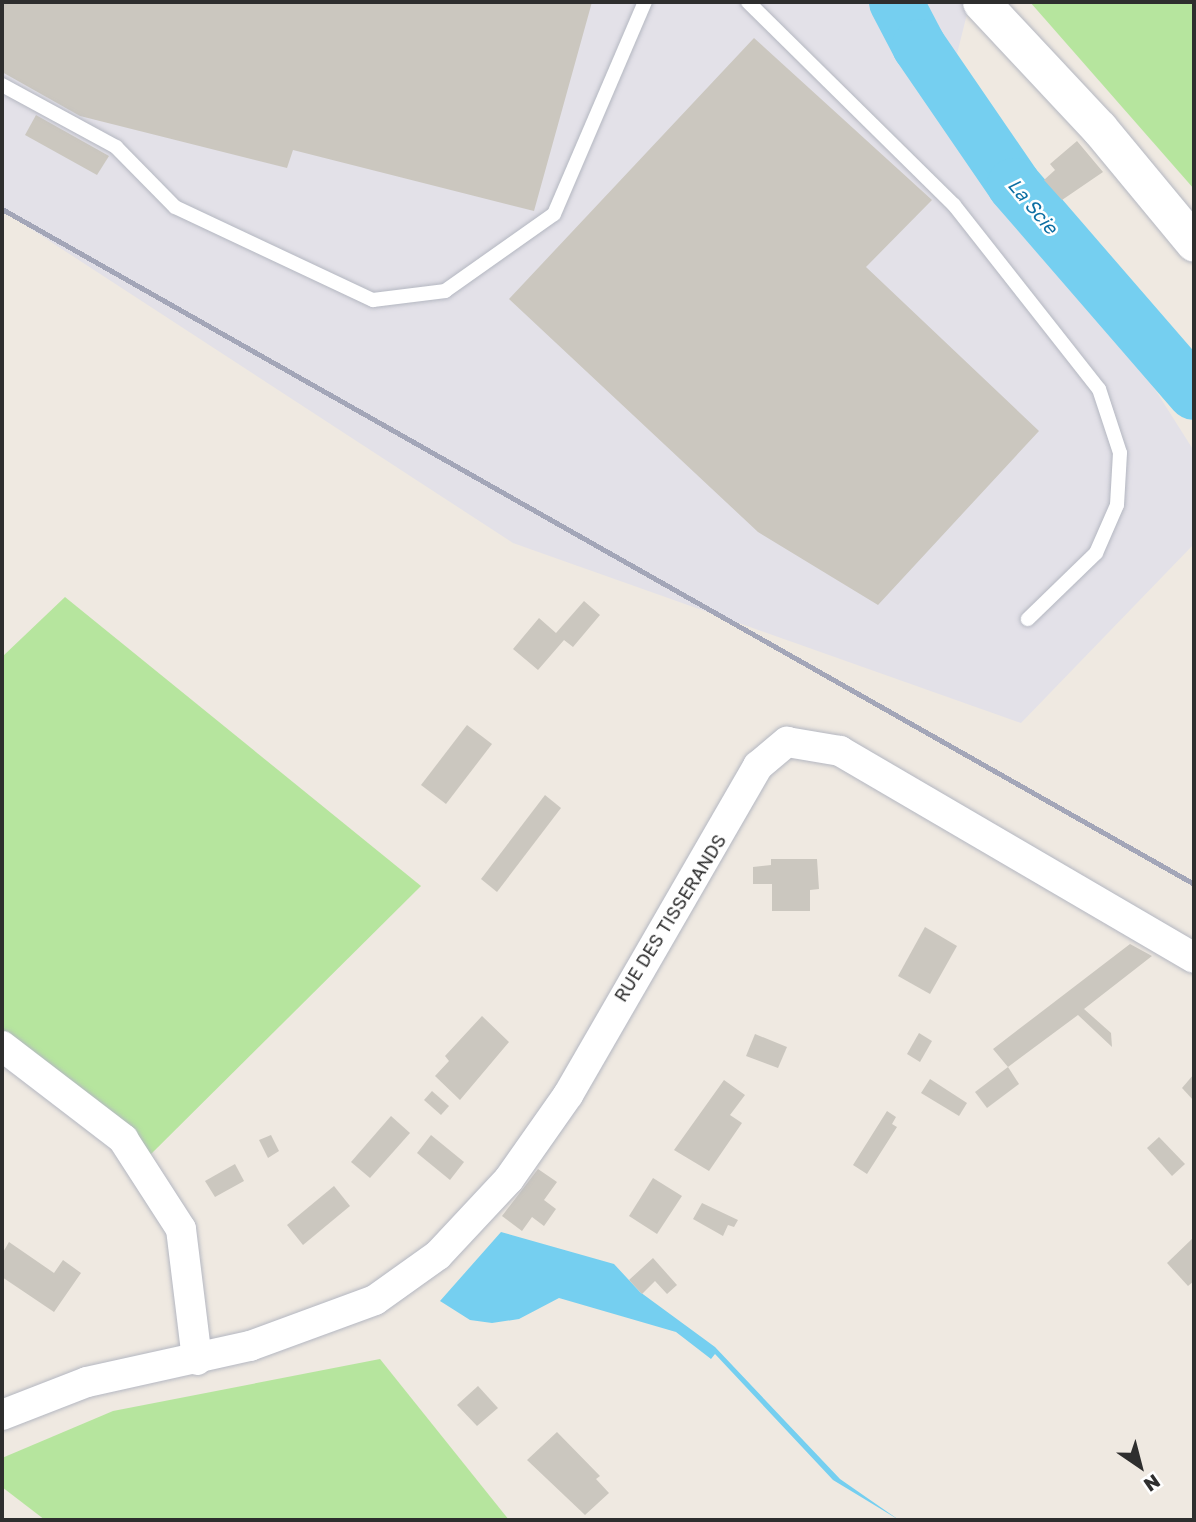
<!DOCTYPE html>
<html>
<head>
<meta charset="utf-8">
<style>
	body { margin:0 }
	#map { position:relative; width:1196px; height:1522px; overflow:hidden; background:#efe9e1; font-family:"Golos Text",sans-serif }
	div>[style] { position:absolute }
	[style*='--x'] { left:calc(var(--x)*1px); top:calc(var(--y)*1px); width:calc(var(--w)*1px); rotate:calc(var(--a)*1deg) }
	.industrial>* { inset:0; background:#e3e1e8 }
	.green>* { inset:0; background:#b6e59e }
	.water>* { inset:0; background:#75cff0 }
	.river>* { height:54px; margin:-27px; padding:0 27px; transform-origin:27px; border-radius:27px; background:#75cff0 }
	.building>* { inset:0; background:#cbc7bf }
	.roads { filter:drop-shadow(0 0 2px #b4b7c1) drop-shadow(0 0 2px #b4b7c1) }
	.service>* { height:14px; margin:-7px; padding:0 7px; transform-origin:7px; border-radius:7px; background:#fff }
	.minor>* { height:30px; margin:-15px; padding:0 15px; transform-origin:15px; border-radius:15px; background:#fff }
	.tertiary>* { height:37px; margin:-18.5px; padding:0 18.5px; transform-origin:18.5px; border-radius:18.5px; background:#fff }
	.rail>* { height:5px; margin:-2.5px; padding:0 2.5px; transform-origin:2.5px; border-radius:2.5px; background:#a3a6b8 }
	span { translate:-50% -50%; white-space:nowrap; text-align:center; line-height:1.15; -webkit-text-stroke:5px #fff; paint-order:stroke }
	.street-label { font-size:18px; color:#2e2e2e }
	.water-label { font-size:19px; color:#0d6fa3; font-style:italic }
	.frame { position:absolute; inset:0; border:4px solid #2e2e2e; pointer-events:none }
	.north { position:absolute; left:1105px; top:1431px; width:70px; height:70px; -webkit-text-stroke:5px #fff; paint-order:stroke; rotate:145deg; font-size:19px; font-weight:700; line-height:28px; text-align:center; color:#2e2e2e }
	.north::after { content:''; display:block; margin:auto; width:24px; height:32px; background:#2e2e2e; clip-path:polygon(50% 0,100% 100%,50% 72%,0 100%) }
</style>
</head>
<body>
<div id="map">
	<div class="industrial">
		<i style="clip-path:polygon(2px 2px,970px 2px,953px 70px,1194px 451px,1194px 544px,1021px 723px,513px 543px,2px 210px)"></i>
	</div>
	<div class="green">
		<i style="clip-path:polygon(1030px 2px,1194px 2px,1194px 189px)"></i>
		<i style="clip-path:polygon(65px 597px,421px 886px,144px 1161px,2px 1059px,2px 657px)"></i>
		<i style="clip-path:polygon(380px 1359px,509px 1520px,45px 1520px,2px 1487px,2px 1458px,113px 1411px)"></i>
	</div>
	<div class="water">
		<i style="clip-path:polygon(501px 1232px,614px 1264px,640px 1292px,715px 1347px,840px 1479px,899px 1520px,833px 1480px,715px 1354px,711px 1359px,676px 1332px,559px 1298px,519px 1319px,492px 1323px,470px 1320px,440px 1301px)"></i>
	</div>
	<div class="river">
		<i style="--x:896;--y:2;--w:50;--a:62.4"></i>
		<i style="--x:919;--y:46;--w:168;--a:55.6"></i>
		<i style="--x:1014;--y:185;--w:275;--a:49.1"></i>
	</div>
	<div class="building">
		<i style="clip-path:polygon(2px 2px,592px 2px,534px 211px,293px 150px,287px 168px,80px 116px,2px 72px)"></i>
		<i style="clip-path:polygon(754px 38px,932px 200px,866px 267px,1039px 431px,878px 605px,758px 532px,509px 299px)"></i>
		<i style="clip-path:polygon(36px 115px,109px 156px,97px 175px,25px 135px)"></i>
		<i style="clip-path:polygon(1077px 141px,1103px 172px,1062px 200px,1044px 180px,1055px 170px,1050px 164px)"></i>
		<i style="clip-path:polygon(584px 601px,600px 615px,573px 647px,564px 640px,538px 670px,513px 649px,539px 618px,556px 633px)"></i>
		<i style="clip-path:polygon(467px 725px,492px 744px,446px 804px,421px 785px)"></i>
		<i style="clip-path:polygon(545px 795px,561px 808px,497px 892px,481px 879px)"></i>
		<i style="clip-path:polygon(771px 859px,817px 859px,819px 889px,810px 890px,810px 911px,772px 911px,772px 884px,753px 884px,753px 867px,771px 865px)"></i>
		<i style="clip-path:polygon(925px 927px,957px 946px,930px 994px,898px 976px)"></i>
		<i style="clip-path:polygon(1130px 944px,1152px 956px,1084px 1009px,1111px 1033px,1112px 1047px,1078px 1015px,1008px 1067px,993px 1049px)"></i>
		<i style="clip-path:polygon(482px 1016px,509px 1042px,460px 1100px,435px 1076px,449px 1061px,445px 1056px)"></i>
		<i style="clip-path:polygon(919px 1033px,932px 1041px,920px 1062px,907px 1054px)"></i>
		<i style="clip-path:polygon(755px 1034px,787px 1047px,778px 1068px,746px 1056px)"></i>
		<i style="clip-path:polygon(1008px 1067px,1019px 1084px,987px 1108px,975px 1092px)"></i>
		<i style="clip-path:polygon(1194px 1074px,1194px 1101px,1182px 1088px)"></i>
		<i style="clip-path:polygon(930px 1079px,967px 1103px,959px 1116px,921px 1093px)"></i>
		<i style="clip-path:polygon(724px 1080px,745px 1095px,730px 1115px,742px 1123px,709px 1171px,674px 1150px)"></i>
		<i style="clip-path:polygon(432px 1091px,449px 1106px,441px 1115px,424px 1100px)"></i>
		<i style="clip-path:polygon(887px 1111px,896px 1117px,892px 1124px,897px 1127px,867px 1174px,853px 1165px)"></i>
		<i style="clip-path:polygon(391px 1116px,410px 1133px,370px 1178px,351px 1162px)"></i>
		<i style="clip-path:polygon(271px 1135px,279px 1151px,268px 1158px,259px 1140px)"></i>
		<i style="clip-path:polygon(431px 1135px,464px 1162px,450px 1180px,417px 1153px)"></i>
		<i style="clip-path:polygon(1159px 1137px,1185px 1164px,1172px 1176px,1147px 1148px)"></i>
		<i style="clip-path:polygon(235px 1164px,244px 1181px,215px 1197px,205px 1181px)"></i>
		<i style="clip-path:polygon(538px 1169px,557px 1182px,544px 1200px,556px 1209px,544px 1226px,532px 1217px,522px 1231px,502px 1216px)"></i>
		<i style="clip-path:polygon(653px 1178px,682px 1196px,657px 1234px,629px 1216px)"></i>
		<i style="clip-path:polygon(334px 1186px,350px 1206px,303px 1245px,287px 1225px)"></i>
		<i style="clip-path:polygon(702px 1203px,738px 1220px,734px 1227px,728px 1225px,723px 1236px,693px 1219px)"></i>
		<i style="clip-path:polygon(1194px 1237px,1194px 1281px,1188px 1286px,1167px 1263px)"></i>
		<i style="clip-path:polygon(9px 1242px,54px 1273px,63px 1260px,81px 1273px,54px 1312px,2px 1277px,2px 1254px)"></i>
		<i style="clip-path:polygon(653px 1258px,677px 1285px,667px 1294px,655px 1281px,642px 1294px,629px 1280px)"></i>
		<i style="clip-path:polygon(478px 1386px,498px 1408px,477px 1426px,457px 1405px)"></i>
		<i style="clip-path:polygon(557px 1432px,600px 1476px,596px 1479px,609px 1493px,585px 1515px,527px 1460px)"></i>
	</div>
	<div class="roads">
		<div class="service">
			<i style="--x:748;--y:2;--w:289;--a:44.6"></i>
			<i style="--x:954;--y:205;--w:234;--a:51.8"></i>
			<i style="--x:1099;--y:389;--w:67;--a:71.8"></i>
			<i style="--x:1120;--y:453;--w:52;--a:93.3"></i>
			<i style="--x:1117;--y:505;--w:52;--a:113.6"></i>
			<i style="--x:1096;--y:553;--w:95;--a:135.9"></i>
			<i style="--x:2;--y:85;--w:130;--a:28.5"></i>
			<i style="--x:116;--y:147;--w:84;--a:45.5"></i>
			<i style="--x:175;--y:207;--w:219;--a:25.2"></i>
			<i style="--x:373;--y:300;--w:73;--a:-7.1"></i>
			<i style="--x:445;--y:291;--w:133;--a:-35.2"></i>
			<i style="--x:554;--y:214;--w:231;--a:-66.8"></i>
		</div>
		<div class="minor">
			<i style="--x:2;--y:1046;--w:153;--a:37.5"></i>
			<i style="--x:123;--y:1139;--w:107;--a:57.2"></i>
			<i style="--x:181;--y:1229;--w:132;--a:83"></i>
			<i style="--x:2;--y:1415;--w:91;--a:-21.2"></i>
			<i style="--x:87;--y:1382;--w:167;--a:-12.5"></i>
			<i style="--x:250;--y:1346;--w:133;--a:-20.2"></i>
			<i style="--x:375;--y:1300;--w:77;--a:-35.5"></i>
			<i style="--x:438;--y:1255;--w:104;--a:-46.9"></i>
			<i style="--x:509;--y:1179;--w:103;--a:-54.9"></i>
			<i style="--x:568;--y:1095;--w:380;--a:-60"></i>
			<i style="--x:758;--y:766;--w:38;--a:-40"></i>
			<i style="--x:787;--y:742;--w:54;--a:9.6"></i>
			<i style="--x:840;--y:751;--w:410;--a:30.3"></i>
		</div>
		<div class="tertiary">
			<i style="--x:981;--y:2;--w:173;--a:46.9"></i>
			<i style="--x:1099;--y:128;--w:149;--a:50.4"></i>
		</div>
	</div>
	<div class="rail">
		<i style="--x:2;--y:209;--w:1370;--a:29.52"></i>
	</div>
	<div class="street-label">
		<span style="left:670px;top:918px;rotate:-58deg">RUE DES TISSERANDS</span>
	</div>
	<div class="water-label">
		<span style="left:1033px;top:206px;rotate:50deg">La Scie</span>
	</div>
	<div class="frame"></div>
	<div class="north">N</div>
</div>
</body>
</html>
